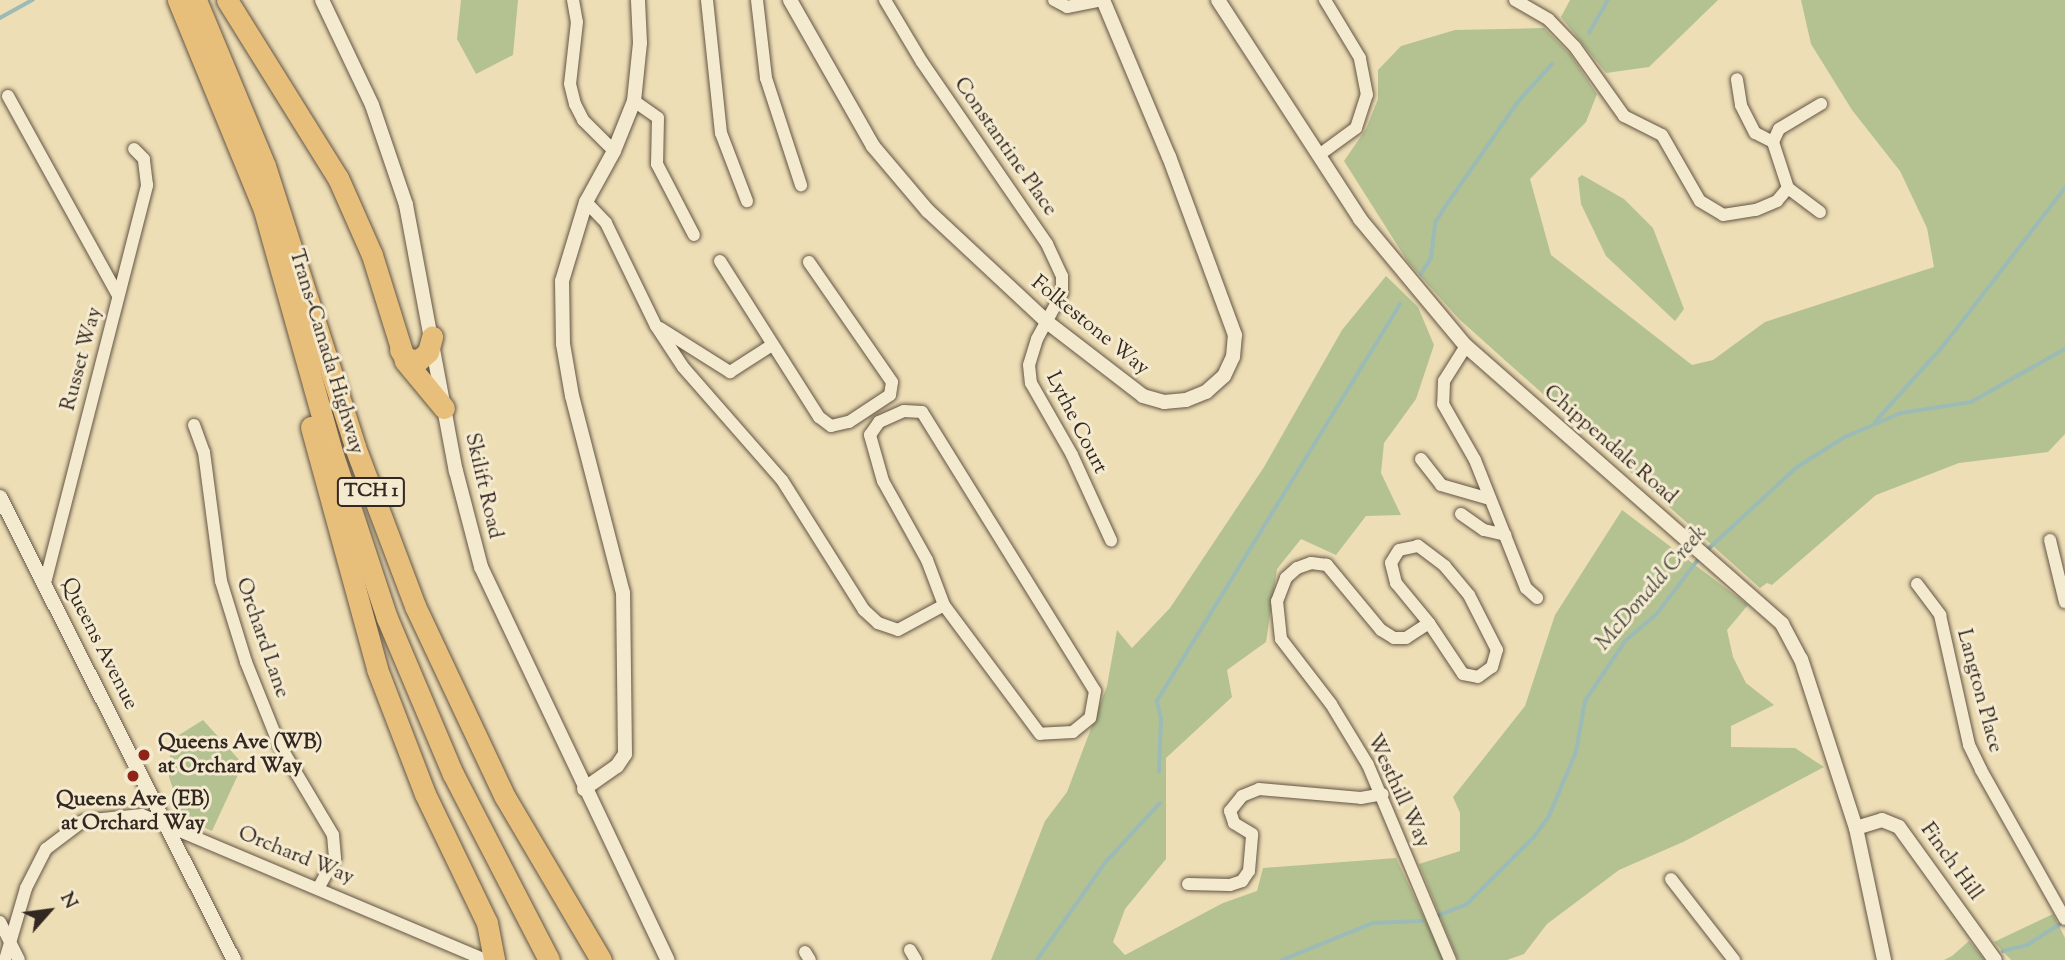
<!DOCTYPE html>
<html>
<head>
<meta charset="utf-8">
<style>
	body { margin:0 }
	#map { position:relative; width:2065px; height:960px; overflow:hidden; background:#eedeb5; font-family:"Sorts Mill Goudy",serif }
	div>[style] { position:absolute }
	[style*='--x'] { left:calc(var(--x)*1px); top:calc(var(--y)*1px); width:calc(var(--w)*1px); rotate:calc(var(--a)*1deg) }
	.green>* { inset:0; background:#b4c291 }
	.stream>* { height:3.5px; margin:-1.75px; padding:0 1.75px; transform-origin:1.75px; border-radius:1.75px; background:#9cbbb6 }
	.roads { filter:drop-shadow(0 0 2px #625546) drop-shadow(0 0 2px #625546) }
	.minor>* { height:12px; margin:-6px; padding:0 6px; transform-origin:6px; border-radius:6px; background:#f4eacf }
	.tertiary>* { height:14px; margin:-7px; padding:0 7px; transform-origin:7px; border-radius:7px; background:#f4eacf }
	.motorway>* { height:21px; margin:-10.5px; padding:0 10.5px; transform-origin:10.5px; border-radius:10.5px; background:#e7bf7a }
	.dots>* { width:19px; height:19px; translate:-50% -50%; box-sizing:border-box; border:4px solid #f4eacf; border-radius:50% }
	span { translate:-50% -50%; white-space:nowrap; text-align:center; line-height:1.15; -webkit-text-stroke:6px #f4eacf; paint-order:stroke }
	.shield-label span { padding:2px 5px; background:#f4eacf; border:2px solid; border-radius:5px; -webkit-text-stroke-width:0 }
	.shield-label { font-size:19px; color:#332721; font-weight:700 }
	.street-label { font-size:21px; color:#332721 }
	.poi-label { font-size:21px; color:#332721; font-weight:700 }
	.left { translate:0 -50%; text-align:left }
	.water-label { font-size:23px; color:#4d4c46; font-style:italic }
	.north { position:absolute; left:14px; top:876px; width:70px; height:70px; -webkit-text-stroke:5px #f4eacf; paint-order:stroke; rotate:62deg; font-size:19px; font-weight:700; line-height:28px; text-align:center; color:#332721 }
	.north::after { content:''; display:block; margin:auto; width:24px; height:32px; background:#332721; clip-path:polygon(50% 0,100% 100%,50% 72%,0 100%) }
</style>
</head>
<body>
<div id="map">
	<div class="green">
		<i style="clip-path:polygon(461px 0,518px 0,513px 55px,476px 74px,457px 39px)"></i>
		<i style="clip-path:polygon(1570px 0,1718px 0,1649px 67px,1606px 73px,1561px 17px)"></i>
		<i style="clip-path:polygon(1801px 0,2065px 0,2065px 434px,2048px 452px,1959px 463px,1876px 495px,1772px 585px,1767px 583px,1760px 588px,1459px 319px,1408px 262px,1344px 161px,1366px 129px,1378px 99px,1378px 70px,1401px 46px,1455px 30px,1544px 28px,1570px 54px,1597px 94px,1586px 122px,1530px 179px,1551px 255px,1692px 365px,1713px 360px,1765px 322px,1934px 267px,1927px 228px,1900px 171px,1852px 110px,1811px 44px)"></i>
		<i style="clip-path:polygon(1582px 175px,1624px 199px,1653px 228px,1684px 309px,1675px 321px,1606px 256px,1581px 204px,1578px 178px)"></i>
		<i style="clip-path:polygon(1386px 276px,1418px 307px,1434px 345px,1416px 399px,1384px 443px,1381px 473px,1401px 515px,1366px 516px,1336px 555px,1301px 539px,1277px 569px,1266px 642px,1227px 670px,1232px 697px,1166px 758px,1166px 859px,1125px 909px,1113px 942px,1125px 955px,1223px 903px,1257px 891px,1263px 868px,1396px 858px,1444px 960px,991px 960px,1045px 821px,1067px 792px,1107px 686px,1117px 630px,1132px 648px,1170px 608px,1264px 467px,1342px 330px)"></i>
		<i style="clip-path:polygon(1622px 510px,1748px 605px,1727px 630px,1733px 657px,1746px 683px,1774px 705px,1731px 726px,1731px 747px,1795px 748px,1824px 767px,1683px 842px,1619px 870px,1547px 924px,1524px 954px,1507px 960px,1458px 960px,1419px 864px,1460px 851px,1460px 813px,1453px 797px,1525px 706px,1555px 615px)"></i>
		<i style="clip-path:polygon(203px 720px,243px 764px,212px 831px,183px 818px,169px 777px,171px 740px)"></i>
		<i style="clip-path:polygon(2053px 914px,2065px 938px,2065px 960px,2011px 960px,1994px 942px)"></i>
		<i style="clip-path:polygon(1969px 941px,1985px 960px,1944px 960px,1952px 956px)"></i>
	</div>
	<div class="stream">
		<i style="--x:0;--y:18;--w:37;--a:-29"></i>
		<i style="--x:1589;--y:33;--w:38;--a:-60"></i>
		<i style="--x:1421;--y:274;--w:19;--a:-58"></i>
		<i style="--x:1431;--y:258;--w:35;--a:-83"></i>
		<i style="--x:1435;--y:223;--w:15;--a:-58"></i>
		<i style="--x:1443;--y:210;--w:130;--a:-55.3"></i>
		<i style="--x:1517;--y:103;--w:52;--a:-48.1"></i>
		<i style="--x:1875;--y:422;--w:103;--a:-48.1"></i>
		<i style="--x:1944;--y:345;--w:198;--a:-52.4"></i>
		<i style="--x:1705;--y:552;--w:125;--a:-42.7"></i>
		<i style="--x:1797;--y:467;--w:57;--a:-32"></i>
		<i style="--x:1845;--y:437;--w:61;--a:-23.2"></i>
		<i style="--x:1901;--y:413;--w:71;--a:-8.9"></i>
		<i style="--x:1971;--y:402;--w:108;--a:-29.4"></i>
		<i style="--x:1159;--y:772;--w:53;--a:-87.8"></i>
		<i style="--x:1161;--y:719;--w:18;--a:-103"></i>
		<i style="--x:1157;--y:701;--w:465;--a:-58.5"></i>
		<i style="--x:1437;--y:916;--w:31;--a:-21"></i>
		<i style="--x:1466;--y:905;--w:96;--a:-45"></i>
		<i style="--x:1534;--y:837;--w:26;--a:-54"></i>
		<i style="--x:1549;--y:816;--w:69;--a:-67.1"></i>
		<i style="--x:1576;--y:752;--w:52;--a:-80"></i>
		<i style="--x:1585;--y:701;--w:73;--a:-56.1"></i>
		<i style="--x:1626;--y:640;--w:39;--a:-40"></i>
		<i style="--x:1656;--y:615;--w:73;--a:-52.8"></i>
		<i style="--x:2003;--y:951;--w:25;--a:-14"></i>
		<i style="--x:2027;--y:945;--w:39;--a:-32"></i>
		<i style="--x:1037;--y:960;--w:118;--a:-55"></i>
		<i style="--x:1105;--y:863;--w:81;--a:-47.5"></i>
		<i style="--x:1282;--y:960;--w:98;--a:-22.1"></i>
		<i style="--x:1373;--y:923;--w:49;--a:-2.3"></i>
	</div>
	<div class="roads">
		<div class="minor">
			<i style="--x:573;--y:0;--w:22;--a:80"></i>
			<i style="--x:577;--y:22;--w:62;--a:96.4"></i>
			<i style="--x:570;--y:84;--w:21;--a:76"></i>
			<i style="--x:575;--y:104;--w:18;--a:63"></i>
			<i style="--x:583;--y:120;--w:44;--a:45"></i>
			<i style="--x:707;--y:0;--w:134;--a:84"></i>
			<i style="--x:721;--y:133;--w:73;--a:69.1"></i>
			<i style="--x:757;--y:0;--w:79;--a:83.4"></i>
			<i style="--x:766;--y:78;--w:113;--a:71.9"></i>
			<i style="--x:885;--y:0;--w:72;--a:59.2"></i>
			<i style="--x:922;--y:62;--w:221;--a:55.5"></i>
			<i style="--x:1047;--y:244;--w:35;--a:65"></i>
			<i style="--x:1062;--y:276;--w:17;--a:90"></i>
			<i style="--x:1062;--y:293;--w:52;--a:118.5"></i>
			<i style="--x:1037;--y:339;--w:27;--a:107"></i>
			<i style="--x:1029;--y:365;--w:18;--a:84"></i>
			<i style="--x:1031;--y:383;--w:83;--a:60.3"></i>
			<i style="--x:1072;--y:455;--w:94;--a:65.4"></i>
			<i style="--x:1054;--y:0;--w:15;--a:28"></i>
			<i style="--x:1067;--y:7;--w:37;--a:-11"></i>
			<i style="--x:1515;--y:0;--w:39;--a:30"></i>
			<i style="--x:1549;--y:20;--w:37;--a:46"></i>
			<i style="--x:1575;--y:47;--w:85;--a:54.6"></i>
			<i style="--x:1624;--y:116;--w:42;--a:26.6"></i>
			<i style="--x:1662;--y:135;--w:76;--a:60.1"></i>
			<i style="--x:1700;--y:201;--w:27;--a:31"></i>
			<i style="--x:1723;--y:215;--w:33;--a:-9"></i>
			<i style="--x:1756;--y:210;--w:23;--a:-23"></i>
			<i style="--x:1777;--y:201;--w:17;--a:-50"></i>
			<i style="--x:1788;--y:188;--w:48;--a:-108.1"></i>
			<i style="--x:1773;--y:142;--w:20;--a:-153"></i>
			<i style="--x:1755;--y:133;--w:31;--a:-117"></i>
			<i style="--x:1741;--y:105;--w:26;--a:-99"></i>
			<i style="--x:8;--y:96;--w:227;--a:61.1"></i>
			<i style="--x:634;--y:101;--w:29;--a:35"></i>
			<i style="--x:658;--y:118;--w:46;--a:91.2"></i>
			<i style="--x:657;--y:164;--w:80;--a:62.5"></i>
			<i style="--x:1773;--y:142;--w:14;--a:-65"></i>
			<i style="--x:1779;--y:129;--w:49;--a:-30.8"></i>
			<i style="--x:1319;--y:155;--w:46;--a:-36.1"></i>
			<i style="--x:1356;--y:128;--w:35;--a:-72"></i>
			<i style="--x:1367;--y:95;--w:38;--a:-101"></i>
			<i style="--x:1360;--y:58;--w:68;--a:-121.1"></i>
			<i style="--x:1788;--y:188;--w:40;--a:37"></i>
			<i style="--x:586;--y:202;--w:29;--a:46"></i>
			<i style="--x:606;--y:223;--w:114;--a:64.1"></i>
			<i style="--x:656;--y:326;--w:49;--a:56.6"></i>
			<i style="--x:683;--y:367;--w:150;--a:48.8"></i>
			<i style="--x:782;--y:480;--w:154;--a:57.8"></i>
			<i style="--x:864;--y:610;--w:19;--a:43"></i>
			<i style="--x:878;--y:623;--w:21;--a:19"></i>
			<i style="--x:898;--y:630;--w:52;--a:-28.5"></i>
			<i style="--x:720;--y:261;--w:185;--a:57.6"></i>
			<i style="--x:819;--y:417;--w:15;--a:37"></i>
			<i style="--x:831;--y:426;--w:18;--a:-13"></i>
			<i style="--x:849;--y:422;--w:49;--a:-33.4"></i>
			<i style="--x:890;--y:395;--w:13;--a:-81"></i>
			<i style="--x:892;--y:382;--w:146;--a:-124.7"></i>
			<i style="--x:660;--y:328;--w:83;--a:32.2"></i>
			<i style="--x:730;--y:372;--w:50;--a:-32.7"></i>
			<i style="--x:1466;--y:346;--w:41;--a:122.2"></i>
			<i style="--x:1444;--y:381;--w:23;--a:92"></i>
			<i style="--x:1443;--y:404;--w:64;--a:60.3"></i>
			<i style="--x:1475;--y:460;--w:138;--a:68.3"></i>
			<i style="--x:1526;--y:588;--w:15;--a:42"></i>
			<i style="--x:904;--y:411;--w:18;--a:3"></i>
			<i style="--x:922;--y:412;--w:328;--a:58.2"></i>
			<i style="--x:1095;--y:691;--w:27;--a:100"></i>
			<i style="--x:1090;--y:718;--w:22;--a:141"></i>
			<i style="--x:1073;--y:732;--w:33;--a:177"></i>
			<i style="--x:1040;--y:734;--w:161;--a:-126.7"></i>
			<i style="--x:944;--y:605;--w:48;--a:-110.7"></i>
			<i style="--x:927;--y:560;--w:90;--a:-119.1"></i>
			<i style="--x:883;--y:481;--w:48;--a:-105.8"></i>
			<i style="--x:870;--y:435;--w:16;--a:-55"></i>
			<i style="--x:879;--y:422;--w:27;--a:-24"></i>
			<i style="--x:194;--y:425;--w:29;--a:70"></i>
			<i style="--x:204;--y:452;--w:130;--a:82.5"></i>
			<i style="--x:221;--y:581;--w:85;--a:72.8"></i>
			<i style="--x:246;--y:662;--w:88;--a:68.1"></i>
			<i style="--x:279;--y:744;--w:106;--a:59.3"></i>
			<i style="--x:333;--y:835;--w:23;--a:85"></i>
			<i style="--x:335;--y:858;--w:33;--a:119"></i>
			<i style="--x:1421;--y:459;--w:33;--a:52"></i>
			<i style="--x:1441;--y:485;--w:47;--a:16.1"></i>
			<i style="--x:1461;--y:514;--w:28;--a:35"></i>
			<i style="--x:1484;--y:530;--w:22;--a:13"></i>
			<i style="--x:2050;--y:540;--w:64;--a:76.4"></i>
			<i style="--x:45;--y:583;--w:411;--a:-75.6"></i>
			<i style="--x:147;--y:185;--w:26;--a:-97"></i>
			<i style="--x:144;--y:159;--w:14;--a:-135"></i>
			<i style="--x:1917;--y:584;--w:39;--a:53"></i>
			<i style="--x:1940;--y:615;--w:133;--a:77.4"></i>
			<i style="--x:1969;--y:745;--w:28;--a:64"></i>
			<i style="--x:1981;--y:770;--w:171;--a:60.6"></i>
			<i style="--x:1429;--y:623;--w:61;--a:56.3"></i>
			<i style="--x:1463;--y:674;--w:15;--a:11"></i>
			<i style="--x:1478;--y:677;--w:17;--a:-36"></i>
			<i style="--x:1492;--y:667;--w:18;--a:-74"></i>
			<i style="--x:1497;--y:650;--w:62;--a:-117"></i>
			<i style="--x:1469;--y:595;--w:38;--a:-130"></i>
			<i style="--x:1445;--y:566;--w:34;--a:-143"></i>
			<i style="--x:1418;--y:546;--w:19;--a:168"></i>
			<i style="--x:1399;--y:550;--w:15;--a:122"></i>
			<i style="--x:1391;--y:563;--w:21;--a:76"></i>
			<i style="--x:1396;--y:583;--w:52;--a:50.5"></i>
			<i style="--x:1429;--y:623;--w:27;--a:147"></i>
			<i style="--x:1406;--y:638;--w:12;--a:180"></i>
			<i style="--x:1394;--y:638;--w:15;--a:-148"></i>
			<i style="--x:1381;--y:630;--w:85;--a:-129.7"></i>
			<i style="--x:1327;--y:565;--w:16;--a:-173"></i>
			<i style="--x:1311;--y:563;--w:15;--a:160"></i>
			<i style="--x:1297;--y:568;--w:15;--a:138"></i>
			<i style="--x:1286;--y:578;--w:25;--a:111"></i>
			<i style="--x:1277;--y:601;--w:38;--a:84"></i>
			<i style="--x:1281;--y:639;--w:82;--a:52.4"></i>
			<i style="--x:1331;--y:704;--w:71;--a:58.8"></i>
			<i style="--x:1368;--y:765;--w:212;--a:67.2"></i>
			<i style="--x:1671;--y:879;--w:103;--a:52.1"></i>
			<i style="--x:1188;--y:884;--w:42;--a:1.4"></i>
			<i style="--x:1230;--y:885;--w:13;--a:-18"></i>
			<i style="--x:1242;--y:881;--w:12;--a:-55"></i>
			<i style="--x:1249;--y:871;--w:37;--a:-85"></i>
			<i style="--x:1252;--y:834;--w:21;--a:-149"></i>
			<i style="--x:1234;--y:823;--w:13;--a:-108"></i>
			<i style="--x:1230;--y:811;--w:19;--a:-51"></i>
			<i style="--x:1242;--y:796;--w:18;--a:-22"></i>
			<i style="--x:1259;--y:789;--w:102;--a:5"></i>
			<i style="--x:1361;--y:798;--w:22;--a:-10"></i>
			<i style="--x:0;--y:922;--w:42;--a:63.4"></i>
			<i style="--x:910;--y:950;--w:12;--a:59"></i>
			<i style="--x:805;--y:952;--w:9;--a:58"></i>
			<i style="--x:5;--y:960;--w:75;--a:-73.7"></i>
			<i style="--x:26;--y:888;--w:44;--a:-62.9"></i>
			<i style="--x:46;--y:849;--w:46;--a:-37.1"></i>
			<i style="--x:83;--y:821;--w:59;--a:-5.8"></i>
			<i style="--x:142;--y:815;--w:373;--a:22.9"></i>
		</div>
		<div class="tertiary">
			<i style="--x:322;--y:0;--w:116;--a:64.5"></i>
			<i style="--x:372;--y:105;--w:106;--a:71.2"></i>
			<i style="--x:406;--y:205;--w:271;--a:79.4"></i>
			<i style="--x:456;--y:471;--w:99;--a:75.4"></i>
			<i style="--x:481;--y:567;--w:435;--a:64.6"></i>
			<i style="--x:790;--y:0;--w:168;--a:60.4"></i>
			<i style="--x:873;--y:146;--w:85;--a:49.8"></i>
			<i style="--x:928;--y:211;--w:163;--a:43"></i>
			<i style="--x:1047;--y:322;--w:121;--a:37.6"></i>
			<i style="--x:1143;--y:396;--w:22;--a:16"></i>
			<i style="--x:1164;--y:402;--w:22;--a:-5"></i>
			<i style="--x:1186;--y:400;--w:22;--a:-22"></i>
			<i style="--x:1206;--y:392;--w:24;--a:-42"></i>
			<i style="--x:1224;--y:376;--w:21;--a:-65"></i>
			<i style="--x:1233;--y:357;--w:22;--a:-85"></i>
			<i style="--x:1235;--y:335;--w:190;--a:-110.3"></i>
			<i style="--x:1169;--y:157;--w:170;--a:-112.8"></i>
			<i style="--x:1218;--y:0;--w:261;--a:57"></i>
			<i style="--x:1360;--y:219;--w:165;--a:50.2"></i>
			<i style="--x:1466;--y:346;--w:421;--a:41.3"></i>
			<i style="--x:1782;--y:624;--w:40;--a:62"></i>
			<i style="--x:1801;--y:659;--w:178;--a:72"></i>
			<i style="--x:1856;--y:828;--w:135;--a:78"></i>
			<i style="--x:0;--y:497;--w:519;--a:63.19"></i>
			<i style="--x:584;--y:789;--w:40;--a:-34.9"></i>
			<i style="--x:617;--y:766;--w:14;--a:-56"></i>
			<i style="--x:625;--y:754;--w:161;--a:-90.7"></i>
			<i style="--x:623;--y:593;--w:203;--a:-104.5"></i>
			<i style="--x:572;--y:396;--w:53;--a:-99.8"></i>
			<i style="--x:563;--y:344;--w:63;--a:-90.9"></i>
			<i style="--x:562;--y:281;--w:83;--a:-73.1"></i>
			<i style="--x:586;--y:202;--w:58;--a:-61.2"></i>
			<i style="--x:614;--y:151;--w:54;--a:-68.2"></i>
			<i style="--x:634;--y:101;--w:58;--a:-84.1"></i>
			<i style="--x:640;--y:43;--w:43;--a:-92.7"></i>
			<i style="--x:1856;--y:828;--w:27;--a:-17"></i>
			<i style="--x:1882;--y:820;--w:18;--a:22"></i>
			<i style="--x:1899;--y:827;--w:164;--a:54.2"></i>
		</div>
		<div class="motorway">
			<i style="--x:178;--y:0;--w:227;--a:67.7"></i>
			<i style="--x:264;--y:210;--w:255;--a:74.3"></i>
			<i style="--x:333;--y:455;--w:172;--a:71.7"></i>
			<i style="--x:387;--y:618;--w:169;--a:67.1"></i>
			<i style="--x:453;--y:774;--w:209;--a:62.7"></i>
			<i style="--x:196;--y:0;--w:180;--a:67.4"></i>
			<i style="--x:265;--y:166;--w:295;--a:72.2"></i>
			<i style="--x:355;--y:447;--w:170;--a:69.3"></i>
			<i style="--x:415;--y:606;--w:211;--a:64.8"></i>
			<i style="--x:505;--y:797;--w:189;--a:59.5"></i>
			<i style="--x:227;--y:0;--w:210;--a:58.1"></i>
			<i style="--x:338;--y:178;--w:84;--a:66.2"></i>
			<i style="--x:372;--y:255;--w:111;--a:72.7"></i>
			<i style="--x:405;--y:361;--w:61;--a:50.3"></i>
			<i style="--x:400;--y:350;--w:11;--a:52"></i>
			<i style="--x:407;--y:359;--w:12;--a:5"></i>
			<i style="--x:419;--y:360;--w:12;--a:-42"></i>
			<i style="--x:428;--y:352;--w:16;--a:-75"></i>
			<i style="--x:311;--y:427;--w:251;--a:74.7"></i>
			<i style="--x:377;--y:669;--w:134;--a:69"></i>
			<i style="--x:425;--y:794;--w:143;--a:64.3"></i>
			<i style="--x:487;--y:923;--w:38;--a:79"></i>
		</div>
	</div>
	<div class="dots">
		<i style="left:144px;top:755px;background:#8f2418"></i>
		<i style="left:133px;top:776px;background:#8f2418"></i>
	</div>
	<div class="shield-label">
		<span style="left:371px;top:492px">TCH 1</span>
	</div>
	<div class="street-label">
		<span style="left:1005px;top:147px;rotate:55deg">Constantine Place</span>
		<span style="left:1090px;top:326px;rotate:39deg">Folkestone Way</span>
		<span style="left:326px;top:352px;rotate:73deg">Trans-Canada Highway</span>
		<span style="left:82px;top:359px;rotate:-75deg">Russet Way</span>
		<span style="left:1076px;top:423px;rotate:63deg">Lythe Court</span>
		<span style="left:1610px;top:445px;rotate:41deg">Chippendale Road</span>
		<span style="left:483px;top:486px;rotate:77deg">Skilift Road</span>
		<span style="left:262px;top:638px;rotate:71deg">Orchard Lane</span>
		<span style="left:99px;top:644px;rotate:63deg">Queens Avenue</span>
		<span style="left:1979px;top:691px;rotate:75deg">Langton Place</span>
		<span style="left:1398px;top:791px;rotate:65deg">Westhill Way</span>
		<span style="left:296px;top:856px;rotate:22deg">Orchard Way</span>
		<span style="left:1951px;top:862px;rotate:54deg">Finch Hill</span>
	</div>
	<div class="poi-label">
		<span class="left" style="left:158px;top:755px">Queens Ave (WB)<br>at Orchard Way</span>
		<span style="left:133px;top:812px">Queens Ave (EB)<br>at Orchard Way</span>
	</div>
	<div class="water-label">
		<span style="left:1652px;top:589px;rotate:-49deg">McDonald Creek</span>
	</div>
	<div class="north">N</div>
</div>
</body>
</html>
